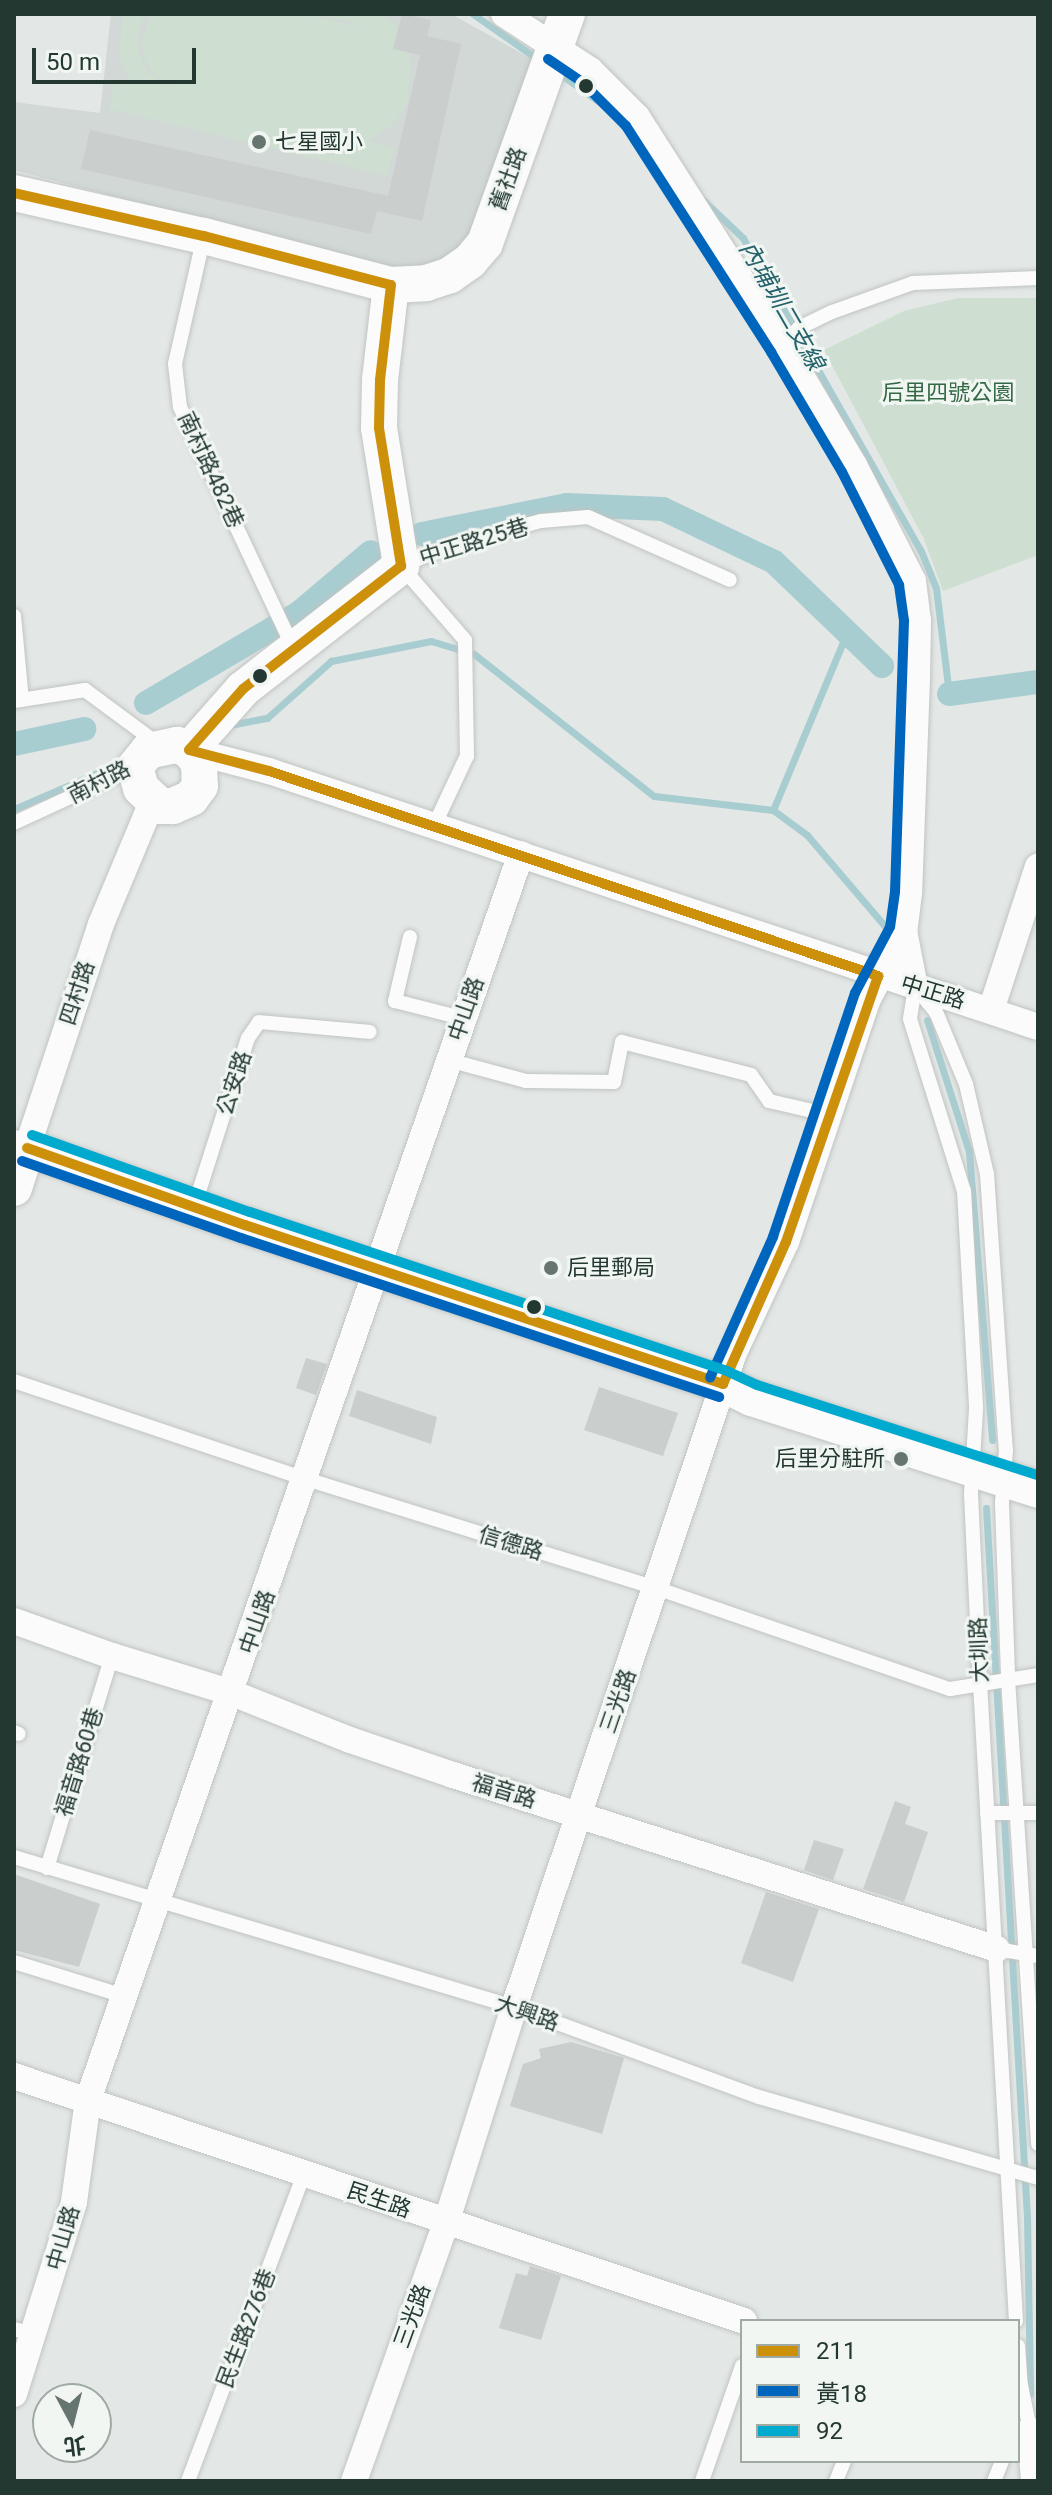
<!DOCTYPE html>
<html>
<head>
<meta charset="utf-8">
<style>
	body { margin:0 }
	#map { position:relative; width:1052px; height:2495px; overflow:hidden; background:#e3e7e5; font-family:Roboto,"Noto Sans TC",sans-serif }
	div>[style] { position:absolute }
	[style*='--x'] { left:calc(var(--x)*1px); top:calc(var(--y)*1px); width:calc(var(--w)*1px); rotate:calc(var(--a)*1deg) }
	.built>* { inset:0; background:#d1d8d5 }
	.green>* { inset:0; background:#cedfd2 }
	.stream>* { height:7px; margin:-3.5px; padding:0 3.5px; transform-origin:3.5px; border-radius:3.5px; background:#a8cdd1 }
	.canal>* { height:24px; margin:-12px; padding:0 12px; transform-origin:12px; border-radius:12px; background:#a8cdd1 }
	.building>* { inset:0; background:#cacecc }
	.roads { filter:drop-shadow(0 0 2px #c0c4c2) drop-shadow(0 0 2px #c0c4c2) }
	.lane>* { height:14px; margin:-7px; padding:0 7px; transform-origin:7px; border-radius:7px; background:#fbfbfb }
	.street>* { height:26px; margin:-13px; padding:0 13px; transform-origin:13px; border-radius:13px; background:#fbfbfb }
	.secondary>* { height:36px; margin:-18px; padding:0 18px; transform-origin:18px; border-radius:18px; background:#fbfbfb }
	.bus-1>* { height:10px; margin:-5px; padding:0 5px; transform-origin:5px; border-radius:5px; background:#cd900a }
	.bus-2>* { height:10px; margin:-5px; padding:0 5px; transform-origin:5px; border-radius:5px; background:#0065bd }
	.bus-3>* { height:10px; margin:-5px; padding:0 5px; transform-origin:5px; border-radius:5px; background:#00a9ce }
	.dots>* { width:22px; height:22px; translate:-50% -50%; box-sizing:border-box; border:4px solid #f1f6f3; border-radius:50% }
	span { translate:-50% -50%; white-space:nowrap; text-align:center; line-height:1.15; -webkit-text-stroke:6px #f1f6f3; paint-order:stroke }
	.poi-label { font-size:22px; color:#233831 }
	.left { translate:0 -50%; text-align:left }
	.right { translate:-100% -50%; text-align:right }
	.street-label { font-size:22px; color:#233831 }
	.park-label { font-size:22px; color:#336945 }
	.water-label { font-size:24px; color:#25636c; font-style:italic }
	.frame { position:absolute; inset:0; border:16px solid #233831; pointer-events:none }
	.legend { position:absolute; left:740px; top:2319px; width:280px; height:144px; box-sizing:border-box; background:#f1f6f3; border:2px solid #9faaa5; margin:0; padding:10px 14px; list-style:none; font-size:24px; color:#233831 }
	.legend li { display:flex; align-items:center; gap:16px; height:40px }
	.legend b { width:40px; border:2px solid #9faaa5 }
	.north { position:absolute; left:32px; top:2383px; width:80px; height:80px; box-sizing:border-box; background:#f1f6f3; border:2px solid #9faaa5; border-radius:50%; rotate:173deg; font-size:22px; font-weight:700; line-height:32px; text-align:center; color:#233831 }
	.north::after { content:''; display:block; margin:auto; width:28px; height:36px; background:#667570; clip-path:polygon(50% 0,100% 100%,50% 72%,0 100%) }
	.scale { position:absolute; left:32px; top:48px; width:164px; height:36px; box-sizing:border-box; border:4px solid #233831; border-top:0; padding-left:10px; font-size:24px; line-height:28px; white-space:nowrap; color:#233831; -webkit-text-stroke:6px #f1f6f3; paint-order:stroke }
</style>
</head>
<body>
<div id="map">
	<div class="built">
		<i style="clip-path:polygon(111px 14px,451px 14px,532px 59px,477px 227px,456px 253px,411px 275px,14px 170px,14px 102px,100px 113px)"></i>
	</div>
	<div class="green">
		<i style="clip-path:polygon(123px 14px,145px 14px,138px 32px,139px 54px,148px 73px,171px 89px,153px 73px,144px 58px,142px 40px,151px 14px,307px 14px,355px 26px,367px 35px,350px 22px,313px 14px,384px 14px,401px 31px,411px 64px,408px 98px,402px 112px,392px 125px,368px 141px,394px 148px,387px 176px,109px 109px,115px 81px,133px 84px,119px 56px)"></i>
		<i style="clip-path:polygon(958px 298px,1038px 298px,1038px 555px,943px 591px,924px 539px,824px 350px,904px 311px)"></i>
	</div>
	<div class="stream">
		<i style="--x:473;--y:14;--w:80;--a:34.9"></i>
		<i style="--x:556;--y:71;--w:57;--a:35.7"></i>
		<i style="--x:602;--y:104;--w:47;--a:43.3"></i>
		<i style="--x:703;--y:200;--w:55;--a:43.5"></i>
		<i style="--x:743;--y:238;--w:360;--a:60.4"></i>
		<i style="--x:921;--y:551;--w:40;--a:68"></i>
		<i style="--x:936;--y:588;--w:107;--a:83"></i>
		<i style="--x:230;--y:725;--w:38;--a:-11"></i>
		<i style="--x:267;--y:718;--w:86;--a:-41.7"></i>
		<i style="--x:331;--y:661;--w:102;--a:-11.3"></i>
		<i style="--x:431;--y:641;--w:45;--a:16.8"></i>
		<i style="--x:474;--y:654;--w:229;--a:38.3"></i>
		<i style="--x:654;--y:796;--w:120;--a:6.7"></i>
		<i style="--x:773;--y:810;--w:42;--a:36.3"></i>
		<i style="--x:807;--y:835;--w:125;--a:49.5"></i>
		<i style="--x:14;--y:809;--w:121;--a:-23.4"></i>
		<i style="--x:773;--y:810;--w:193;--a:-67.4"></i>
		<i style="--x:927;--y:1020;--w:139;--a:72.3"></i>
		<i style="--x:969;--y:1152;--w:289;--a:85.4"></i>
		<i style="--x:986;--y:1508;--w:710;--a:86.69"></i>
		<i style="--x:1027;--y:2217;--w:177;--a:89"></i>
	</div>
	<div class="canal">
		<i style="--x:422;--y:534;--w:148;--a:-11.3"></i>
		<i style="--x:567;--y:505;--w:96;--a:2.4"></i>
		<i style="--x:663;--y:509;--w:123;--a:25.5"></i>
		<i style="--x:774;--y:562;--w:150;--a:43.9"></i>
		<i style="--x:949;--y:694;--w:90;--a:-7.7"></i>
		<i style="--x:146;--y:703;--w:178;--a:-30.5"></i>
		<i style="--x:299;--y:613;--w:94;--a:-40.3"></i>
		<i style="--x:14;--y:744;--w:72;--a:-12.1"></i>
	</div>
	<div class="building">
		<i style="clip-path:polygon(402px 14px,431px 20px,427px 36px,461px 44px,422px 221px,377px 211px,371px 234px,81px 169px,90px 130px,388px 196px,420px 55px,393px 49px)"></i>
		<i style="clip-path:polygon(306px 1358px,327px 1364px,316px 1395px,296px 1388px)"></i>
		<i style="clip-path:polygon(599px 1387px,678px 1413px,663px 1456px,584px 1430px)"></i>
		<i style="clip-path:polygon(357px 1390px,437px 1417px,431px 1444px,349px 1416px)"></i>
		<i style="clip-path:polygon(895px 1801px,911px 1807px,905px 1824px,928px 1832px,904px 1902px,863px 1889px)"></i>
		<i style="clip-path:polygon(814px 1840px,844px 1849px,833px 1880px,804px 1870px)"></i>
		<i style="clip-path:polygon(14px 1874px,100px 1904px,79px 1967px,14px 1950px)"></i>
		<i style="clip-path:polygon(766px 1892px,819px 1909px,793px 1982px,741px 1963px)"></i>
		<i style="clip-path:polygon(571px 2042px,624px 2058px,602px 2134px,510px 2106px,523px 2064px,541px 2058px,539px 2049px)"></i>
		<i style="clip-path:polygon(530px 2266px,561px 2276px,541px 2340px,499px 2328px,516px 2273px,527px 2276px)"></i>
	</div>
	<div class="roads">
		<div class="lane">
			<i style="--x:204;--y:236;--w:131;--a:102.8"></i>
			<i style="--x:175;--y:364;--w:43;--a:83.4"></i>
			<i style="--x:180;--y:407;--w:265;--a:64.8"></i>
			<i style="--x:783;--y:345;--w:23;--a:-47"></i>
			<i style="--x:799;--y:328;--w:37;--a:-26"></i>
			<i style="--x:832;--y:312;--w:86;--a:-19.7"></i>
			<i style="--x:913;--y:283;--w:125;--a:-2.3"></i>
			<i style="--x:14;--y:616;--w:84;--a:84.6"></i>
			<i style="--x:14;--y:701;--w:72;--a:-8.8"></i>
			<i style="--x:85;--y:690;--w:91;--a:36.5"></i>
			<i style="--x:14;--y:823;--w:133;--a:-24.8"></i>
			<i style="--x:434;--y:826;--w:77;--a:-64.8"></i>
			<i style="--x:467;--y:756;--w:116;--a:-91"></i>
			<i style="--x:465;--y:640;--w:98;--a:-130.9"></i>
			<i style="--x:401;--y:566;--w:52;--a:-22.6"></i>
			<i style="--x:449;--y:546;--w:95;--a:-15.2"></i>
			<i style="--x:541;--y:521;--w:47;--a:-4.9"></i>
			<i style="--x:588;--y:517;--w:155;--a:23.9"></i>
			<i style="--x:410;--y:937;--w:66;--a:103.2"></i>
			<i style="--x:395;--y:1001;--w:69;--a:14.2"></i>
			<i style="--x:915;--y:987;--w:32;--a:99"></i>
			<i style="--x:910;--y:1019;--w:180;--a:72.6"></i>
			<i style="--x:964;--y:1191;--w:218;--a:86.8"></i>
			<i style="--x:976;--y:1409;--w:85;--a:93.4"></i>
			<i style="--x:971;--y:1494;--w:189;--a:87.3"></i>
			<i style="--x:980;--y:1683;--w:639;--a:86.77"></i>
			<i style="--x:918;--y:990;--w:28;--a:51"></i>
			<i style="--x:936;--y:1012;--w:78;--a:67.4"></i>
			<i style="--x:966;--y:1084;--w:92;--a:76.9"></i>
			<i style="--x:987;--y:1174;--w:277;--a:86.1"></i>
			<i style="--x:1006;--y:1450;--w:53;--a:94.3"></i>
			<i style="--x:1002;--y:1503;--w:176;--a:88"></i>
			<i style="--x:1008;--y:1679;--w:466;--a:86.3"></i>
			<i style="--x:448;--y:1060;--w:81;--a:15.1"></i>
			<i style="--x:526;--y:1081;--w:88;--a:0.7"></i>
			<i style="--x:614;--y:1082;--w:41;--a:-78.7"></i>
			<i style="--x:622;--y:1042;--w:133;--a:14.3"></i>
			<i style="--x:751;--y:1075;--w:32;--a:55"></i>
			<i style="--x:769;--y:1101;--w:63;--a:12.9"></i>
			<i style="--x:194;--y:1207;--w:177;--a:-72.3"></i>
			<i style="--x:248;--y:1038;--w:19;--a:-55"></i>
			<i style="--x:259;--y:1022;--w:111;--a:5.1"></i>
			<i style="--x:14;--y:1381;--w:308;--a:18.6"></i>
			<i style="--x:306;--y:1479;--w:367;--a:17.3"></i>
			<i style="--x:656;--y:1588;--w:311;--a:19"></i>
			<i style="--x:950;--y:1689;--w:89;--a:-9"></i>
			<i style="--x:14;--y:1732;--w:5;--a:22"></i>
			<i style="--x:987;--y:1813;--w:51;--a:0"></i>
			<i style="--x:14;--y:1857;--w:522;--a:16.7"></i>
			<i style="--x:514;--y:2007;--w:261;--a:20.2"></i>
			<i style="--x:759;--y:2097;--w:291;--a:16.2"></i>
			<i style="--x:47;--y:1868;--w:222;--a:-73"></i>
			<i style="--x:997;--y:1949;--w:42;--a:9.7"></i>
			<i style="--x:14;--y:1962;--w:115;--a:17.2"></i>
			<i style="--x:14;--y:2329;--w:22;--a:16"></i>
			<i style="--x:1018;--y:2346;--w:39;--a:86"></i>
			<i style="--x:1021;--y:2385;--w:46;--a:78.7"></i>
			<i style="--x:188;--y:2481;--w:328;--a:-69.3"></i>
			<i style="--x:702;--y:2481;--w:122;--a:-70.8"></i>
			<i style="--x:836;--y:2481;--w:22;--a:-68"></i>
			<i style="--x:994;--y:2481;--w:22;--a:-68"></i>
		</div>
		<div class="street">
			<i style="--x:504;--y:14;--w:103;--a:33.1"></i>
			<i style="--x:590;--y:70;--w:66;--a:45"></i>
			<i style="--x:637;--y:117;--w:271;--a:57.4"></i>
			<i style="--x:783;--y:345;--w:139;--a:59.4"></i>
			<i style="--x:854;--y:465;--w:130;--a:63"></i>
			<i style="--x:913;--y:581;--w:39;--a:83"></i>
			<i style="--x:918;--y:620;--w:58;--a:91"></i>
			<i style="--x:917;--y:678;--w:215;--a:92.1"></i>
			<i style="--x:909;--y:893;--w:38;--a:97"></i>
			<i style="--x:904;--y:931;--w:57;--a:78.9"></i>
			<i style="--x:189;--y:750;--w:83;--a:14.7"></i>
			<i style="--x:269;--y:771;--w:810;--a:18.41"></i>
			<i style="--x:991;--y:1010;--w:151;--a:-71.9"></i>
			<i style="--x:14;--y:1143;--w:14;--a:21"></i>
			<i style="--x:27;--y:1148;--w:236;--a:-71.7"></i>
			<i style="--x:101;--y:924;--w:132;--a:-67.3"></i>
			<i style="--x:14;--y:1621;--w:104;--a:19.7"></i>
			<i style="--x:112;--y:1656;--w:126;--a:17.1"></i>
			<i style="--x:232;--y:1693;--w:127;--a:21.7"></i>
			<i style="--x:350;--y:1740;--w:109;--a:18.8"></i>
			<i style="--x:453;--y:1775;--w:571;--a:17.74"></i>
			<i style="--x:14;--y:2076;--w:770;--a:18.55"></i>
			<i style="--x:14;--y:2394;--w:201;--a:-72.6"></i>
			<i style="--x:74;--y:2202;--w:103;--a:-82.2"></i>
			<i style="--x:88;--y:2100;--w:1319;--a:-70.84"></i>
			<i style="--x:1030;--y:2430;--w:51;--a:85.5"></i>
			<i style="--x:354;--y:2481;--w:274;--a:-70.4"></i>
			<i style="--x:446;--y:2223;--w:226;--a:-72.5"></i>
			<i style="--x:514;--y:2007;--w:688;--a:-71.43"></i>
			<i style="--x:733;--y:1355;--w:125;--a:-64.9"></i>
			<i style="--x:786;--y:1242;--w:256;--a:-71.4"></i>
			<i style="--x:868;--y:999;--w:77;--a:-62.1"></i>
		</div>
		<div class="secondary">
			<i style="--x:14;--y:193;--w:195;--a:12.8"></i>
			<i style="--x:204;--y:236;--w:193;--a:14.7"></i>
			<i style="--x:391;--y:285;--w:96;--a:96.6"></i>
			<i style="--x:380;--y:380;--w:48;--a:91.2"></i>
			<i style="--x:379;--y:428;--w:140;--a:80.9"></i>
			<i style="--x:401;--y:566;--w:200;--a:142.1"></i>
			<i style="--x:243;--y:689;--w:81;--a:131.5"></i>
			<i style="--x:391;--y:285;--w:35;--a:-3"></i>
			<i style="--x:426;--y:283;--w:25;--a:-18"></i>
			<i style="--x:450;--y:275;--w:24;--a:-35"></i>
			<i style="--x:470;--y:261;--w:23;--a:-50"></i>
			<i style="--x:485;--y:243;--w:243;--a:-70.3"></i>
			<i style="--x:177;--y:745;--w:13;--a:23"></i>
			<i style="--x:189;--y:750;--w:16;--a:52"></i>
			<i style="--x:199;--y:763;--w:23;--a:88"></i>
			<i style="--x:200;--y:786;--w:15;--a:127"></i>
			<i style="--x:191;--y:798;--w:20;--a:156"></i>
			<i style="--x:173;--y:806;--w:13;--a:180"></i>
			<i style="--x:160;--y:806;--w:26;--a:-137"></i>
			<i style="--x:141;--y:788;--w:22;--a:-106"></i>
			<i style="--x:135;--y:767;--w:21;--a:-51"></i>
			<i style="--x:148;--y:751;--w:30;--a:-12"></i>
			<i style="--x:14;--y:1188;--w:42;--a:-72"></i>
			<i style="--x:27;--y:1148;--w:231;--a:19.5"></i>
			<i style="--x:245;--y:1225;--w:504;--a:18.4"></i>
			<i style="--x:723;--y:1384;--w:32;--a:26"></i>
			<i style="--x:752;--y:1398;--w:300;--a:17.8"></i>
		</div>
	</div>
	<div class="bus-1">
		<i style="--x:14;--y:193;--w:195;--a:12.8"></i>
		<i style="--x:204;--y:236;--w:193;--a:14.7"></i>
		<i style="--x:391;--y:285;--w:96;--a:96.6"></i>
		<i style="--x:380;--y:380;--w:48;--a:91.2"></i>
		<i style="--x:379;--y:428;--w:140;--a:80.9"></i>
		<i style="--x:401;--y:566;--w:200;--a:142.1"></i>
		<i style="--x:243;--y:689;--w:81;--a:131.5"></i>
		<i style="--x:189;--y:750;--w:83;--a:14.7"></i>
		<i style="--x:269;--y:771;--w:643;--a:18.6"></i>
		<i style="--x:27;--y:1148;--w:231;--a:19.5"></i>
		<i style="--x:245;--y:1225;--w:504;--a:18.4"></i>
		<i style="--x:723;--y:1384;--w:155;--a:-66.1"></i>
		<i style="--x:786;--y:1242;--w:281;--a:-70.9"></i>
	</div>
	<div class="bus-2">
		<i style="--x:548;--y:59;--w:40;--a:34"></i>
		<i style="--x:581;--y:81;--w:64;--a:45"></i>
		<i style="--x:626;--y:126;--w:269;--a:57.3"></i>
		<i style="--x:771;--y:352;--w:139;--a:59.4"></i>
		<i style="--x:842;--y:472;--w:127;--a:63.2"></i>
		<i style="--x:899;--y:585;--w:36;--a:82"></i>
		<i style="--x:904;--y:621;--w:271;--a:91.9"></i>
		<i style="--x:895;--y:892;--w:35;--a:98"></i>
		<i style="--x:890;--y:927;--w:75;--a:117.9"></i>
		<i style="--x:855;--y:993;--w:257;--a:108.6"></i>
		<i style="--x:773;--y:1237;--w:154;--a:114.1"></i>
		<i style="--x:22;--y:1161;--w:232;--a:19.4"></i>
		<i style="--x:241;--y:1238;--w:504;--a:18.4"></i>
	</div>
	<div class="bus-3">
		<i style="--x:32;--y:1135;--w:231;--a:19.5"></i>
		<i style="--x:250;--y:1212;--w:503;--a:18.43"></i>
		<i style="--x:727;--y:1371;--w:33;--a:25"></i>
		<i style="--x:757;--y:1385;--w:295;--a:17.8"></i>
	</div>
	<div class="dots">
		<i style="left:586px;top:86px;background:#233831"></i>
		<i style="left:259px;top:142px;background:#667570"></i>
		<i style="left:260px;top:676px;background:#233831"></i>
		<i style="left:551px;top:1268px;background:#667570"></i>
		<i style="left:534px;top:1307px;background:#233831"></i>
		<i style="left:901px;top:1459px;background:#667570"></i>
	</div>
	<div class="poi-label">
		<span class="left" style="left:275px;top:142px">七星國小</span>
		<span class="left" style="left:567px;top:1268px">后里郵局</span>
		<span class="right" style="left:885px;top:1459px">后里分駐所</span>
	</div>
	<div class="street-label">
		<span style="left:508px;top:179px;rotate:-70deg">舊社路</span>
		<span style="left:211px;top:470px;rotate:65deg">南村路482巷</span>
		<span style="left:474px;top:542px;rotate:-17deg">中正路25巷</span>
		<span style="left:99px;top:782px;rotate:-27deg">南村路</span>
		<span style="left:933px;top:992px;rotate:17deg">中正路</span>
		<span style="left:77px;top:993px;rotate:-72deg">四村路</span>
		<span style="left:466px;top:1009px;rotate:-71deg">中山路</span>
		<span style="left:234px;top:1083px;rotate:-72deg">公安路</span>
		<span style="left:511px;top:1543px;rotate:17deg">信德路</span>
		<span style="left:257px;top:1622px;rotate:-71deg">中山路</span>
		<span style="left:979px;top:1650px;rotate:-92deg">大圳路</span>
		<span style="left:618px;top:1701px;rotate:-71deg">三光路</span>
		<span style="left:79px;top:1762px;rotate:-73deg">福音路60巷</span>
		<span style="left:504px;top:1791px;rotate:17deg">福音路</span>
		<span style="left:527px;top:2013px;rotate:19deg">大興路</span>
		<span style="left:379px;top:2200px;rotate:19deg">民生路</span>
		<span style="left:63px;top:2238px;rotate:-74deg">中山路</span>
		<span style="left:412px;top:2316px;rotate:-70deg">三光路</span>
		<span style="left:246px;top:2328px;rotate:-69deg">民生路276巷</span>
	</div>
	<div class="park-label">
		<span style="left:948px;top:393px">后里四號公園</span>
	</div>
	<div class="water-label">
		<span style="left:781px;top:306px;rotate:60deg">內埔圳二支線</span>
	</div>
	<div class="frame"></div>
	<ul class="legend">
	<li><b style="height:10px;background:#cd900a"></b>211</li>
	<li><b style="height:10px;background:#0065bd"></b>黃18</li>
	<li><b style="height:10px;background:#00a9ce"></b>92</li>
	</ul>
	<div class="north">北</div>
	<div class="scale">50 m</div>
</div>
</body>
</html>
